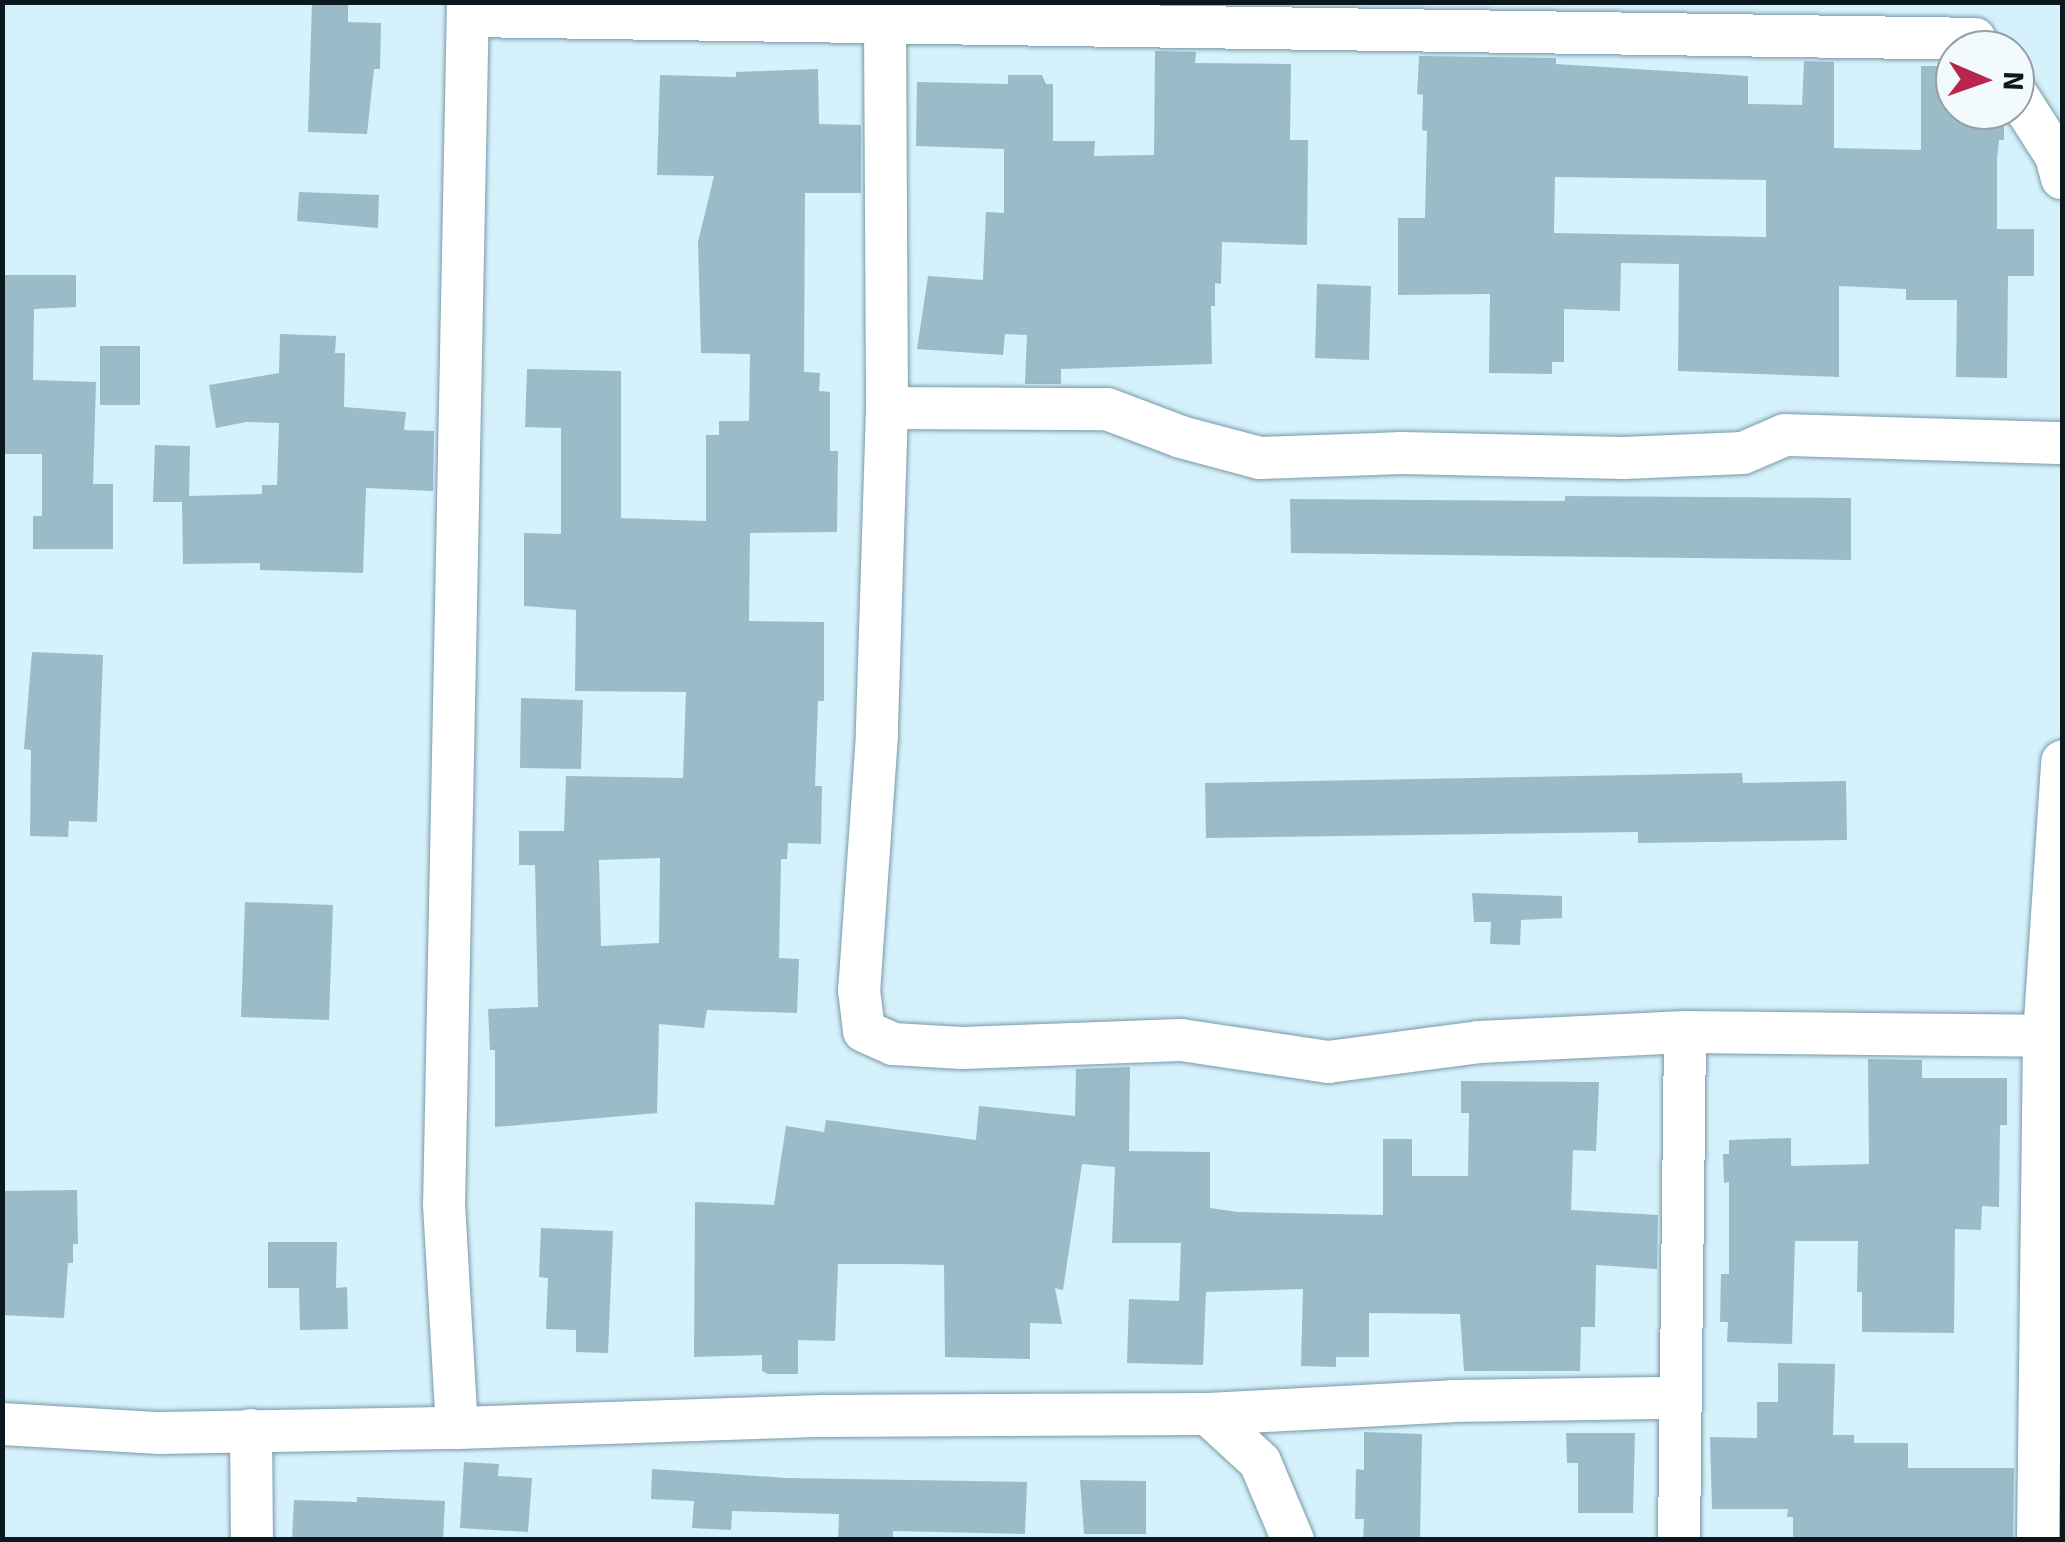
<!DOCTYPE html>
<html>
<head>
<meta charset="utf-8">
<style>
	body { margin:0 }
	#map { position:relative; width:2065px; height:1542px; overflow:hidden; background:#d5f1fc; font-family:Signika,sans-serif }
	div>[style] { position:absolute }
	[style*='--x'] { left:calc(var(--x)*1px); top:calc(var(--y)*1px); width:calc(var(--w)*1px); rotate:calc(var(--a)*1deg) }
	.building>* { inset:0; background:#9abbc8 }
	.roads { filter:drop-shadow(0 0 2px #7899a5) drop-shadow(0 0 2px #7899a5) }
	.minor>* { height:42px; margin:-21px; padding:0 21px; transform-origin:21px; border-radius:21px; background:#fff }
	span { translate:-50% -50%; white-space:nowrap; text-align:center; line-height:1.15; -webkit-text-stroke:8px #f3fafd; paint-order:stroke }
	.frame { position:absolute; inset:0; border:5px solid #0b181d; pointer-events:none }
	.north { position:absolute; left:1935px; top:30px; width:100px; height:100px; box-sizing:border-box; background:#f3fafd; border:2px solid #96a0a3; border-radius:50%; rotate:92deg; font-size:28px; font-weight:700; line-height:40px; text-align:center; color:#0b181d }
	.north::after { content:''; display:block; margin:auto; width:35px; height:45px; background:#b8274b; clip-path:polygon(50% 0,100% 100%,50% 72%,0 100%) }
</style>
</head>
<body>
<div id="map">
	<div class="building">
		<i style="clip-path:polygon(312px 2px,348px 2px,348px 22px,381px 23px,380px 69px,374px 69px,367px 134px,308px 132px)"></i>
		<i style="clip-path:polygon(1155px 51px,1196px 52px,1195px 63px,1291px 64px,1290px 140px,1308px 140px,1307px 245px,1222px 242px,1221px 284px,1215px 283px,1215px 306px,1211px 306px,1212px 364px,1061px 369px,1061px 384px,1025px 384px,1027px 335px,1005px 334px,1003px 355px,917px 349px,928px 276px,983px 280px,986px 212px,1004px 213px,1004px 149px,916px 146px,917px 82px,1008px 84px,1008px 75px,1042px 75px,1046px 84px,1053px 84px,1053px 141px,1095px 141px,1094px 156px,1154px 155px)"></i>
		<i style="clip-path:polygon(evenodd,1419px 56px,1556px 58px,1556px 64px,1748px 76px,1748px 104px,1802px 105px,1804px 61px,1834px 62px,1834px 148px,1921px 150px,1921px 66px,1955px 66px,1955px 110px,1997px 110px,2004px 121px,2004px 140px,1999px 140px,1997px 159px,1997px 229px,2034px 229px,2034px 276px,2008px 276px,2007px 378px,1956px 377px,1957px 300px,1906px 300px,1906px 289px,1839px 286px,1839px 377px,1678px 371px,1679px 264px,1621px 263px,1620px 311px,1564px 309px,1564px 362px,1552px 362px,1552px 374px,1489px 373px,1490px 294px,1398px 295px,1398px 218px,1425px 218px,1427px 131px,1422px 130px,1423px 95px,1417px 94px,1419px 56px,1555px 177px,1766px 180px,1766px 237px,1554px 233px,1555px 177px)"></i>
		<i style="clip-path:polygon(evenodd,818px 69px,819px 124px,861px 125px,861px 193px,805px 193px,804px 372px,820px 373px,819px 391px,830px 392px,830px 451px,838px 451px,837px 532px,750px 533px,749px 621px,824px 622px,824px 701px,818px 701px,815px 786px,822px 786px,821px 844px,788px 843px,787px 859px,781px 859px,779px 958px,799px 959px,797px 1013px,707px 1010px,704px 1028px,659px 1024px,657px 1113px,495px 1127px,495px 1050px,490px 1050px,488px 1009px,538px 1007px,535px 865px,519px 865px,519px 831px,564px 831px,566px 776px,683px 778px,686px 692px,575px 691px,576px 610px,524px 606px,524px 533px,561px 534px,561px 428px,525px 427px,527px 369px,621px 371px,621px 518px,706px 521px,706px 435px,719px 435px,719px 421px,749px 421px,750px 354px,701px 353px,698px 242px,714px 176px,657px 175px,660px 75px,736px 77px,736px 72px,818px 69px,660px 858px,659px 943px,601px 946px,599px 860px,660px 858px)"></i>
		<i style="clip-path:polygon(299px 192px,379px 195px,378px 228px,297px 221px)"></i>
		<i style="clip-path:polygon(2px 275px,76px 275px,76px 307px,34px 309px,33px 380px,96px 382px,93px 484px,113px 484px,113px 549px,33px 549px,33px 516px,42px 516px,42px 454px,2px 454px)"></i>
		<i style="clip-path:polygon(1317px 284px,1371px 286px,1369px 360px,1315px 358px)"></i>
		<i style="clip-path:polygon(280px 334px,336px 336px,335px 353px,345px 353px,344px 407px,406px 412px,404px 430px,434px 431px,433px 491px,366px 488px,363px 573px,260px 570px,260px 563px,183px 564px,182px 502px,153px 502px,155px 445px,190px 446px,189px 496px,262px 494px,262px 485px,277px 485px,279px 423px,246px 422px,216px 428px,209px 385px,279px 373px)"></i>
		<i style="clip-path:polygon(100px 346px,140px 346px,140px 405px,100px 405px)"></i>
		<i style="clip-path:polygon(1565px 496px,1851px 498px,1851px 560px,1291px 553px,1290px 499px,1565px 501px)"></i>
		<i style="clip-path:polygon(32px 652px,103px 655px,97px 822px,69px 821px,68px 837px,30px 836px,31px 750px,24px 749px)"></i>
		<i style="clip-path:polygon(521px 698px,583px 700px,581px 769px,520px 768px)"></i>
		<i style="clip-path:polygon(1742px 773px,1743px 783px,1846px 781px,1847px 840px,1638px 843px,1638px 832px,1206px 838px,1205px 783px)"></i>
		<i style="clip-path:polygon(1472px 893px,1562px 896px,1562px 918px,1521px 920px,1520px 945px,1490px 944px,1491px 922px,1474px 922px)"></i>
		<i style="clip-path:polygon(245px 902px,333px 905px,329px 1020px,241px 1017px)"></i>
		<i style="clip-path:polygon(1868px 1059px,1922px 1060px,1922px 1078px,2007px 1078px,2007px 1125px,2000px 1125px,1999px 1207px,1982px 1206px,1981px 1230px,1955px 1229px,1954px 1333px,1862px 1332px,1862px 1292px,1857px 1292px,1858px 1241px,1795px 1241px,1792px 1344px,1727px 1342px,1728px 1322px,1720px 1322px,1721px 1274px,1729px 1274px,1729px 1182px,1724px 1183px,1723px 1154px,1729px 1154px,1729px 1140px,1791px 1138px,1791px 1166px,1869px 1164px)"></i>
		<i style="clip-path:polygon(1130px 1067px,1129px 1151px,1210px 1152px,1210px 1208px,1238px 1212px,1383px 1215px,1383px 1139px,1412px 1139px,1412px 1176px,1468px 1176px,1469px 1113px,1461px 1113px,1461px 1081px,1599px 1082px,1596px 1151px,1573px 1150px,1571px 1210px,1658px 1215px,1657px 1269px,1596px 1265px,1595px 1327px,1581px 1327px,1580px 1371px,1464px 1371px,1460px 1314px,1369px 1313px,1369px 1357px,1336px 1357px,1336px 1367px,1301px 1366px,1303px 1289px,1206px 1292px,1203px 1365px,1127px 1363px,1129px 1299px,1179px 1301px,1181px 1243px,1112px 1243px,1115px 1167px,1082px 1164px,1063px 1290px,1055px 1288px,1062px 1324px,1030px 1323px,1030px 1359px,945px 1357px,944px 1265px,903px 1264px,838px 1264px,835px 1341px,798px 1340px,798px 1374px,768px 1374px,762px 1371px,762px 1355px,694px 1357px,695px 1202px,774px 1205px,786px 1126px,824px 1132px,826px 1120px,976px 1140px,979px 1106px,1075px 1116px,1076px 1069px)"></i>
		<i style="clip-path:polygon(77px 1190px,78px 1244px,73px 1244px,73px 1263px,68px 1263px,64px 1318px,2px 1315px,2px 1191px)"></i>
		<i style="clip-path:polygon(541px 1228px,613px 1231px,608px 1353px,576px 1352px,576px 1330px,546px 1329px,548px 1278px,539px 1277px)"></i>
		<i style="clip-path:polygon(268px 1242px,337px 1242px,336px 1288px,347px 1287px,348px 1329px,300px 1330px,299px 1288px,268px 1288px)"></i>
		<i style="clip-path:polygon(1778px 1363px,1835px 1364px,1833px 1435px,1854px 1435px,1854px 1443px,1908px 1443px,1908px 1468px,2014px 1468px,2013px 1540px,1793px 1540px,1793px 1517px,1787px 1517px,1788px 1509px,1712px 1509px,1710px 1437px,1757px 1438px,1757px 1402px,1778px 1402px)"></i>
		<i style="clip-path:polygon(1364px 1432px,1422px 1434px,1420px 1540px,1363px 1540px,1364px 1519px,1355px 1519px,1356px 1469px,1364px 1470px)"></i>
		<i style="clip-path:polygon(1566px 1433px,1635px 1433px,1633px 1513px,1578px 1513px,1578px 1463px,1567px 1463px)"></i>
		<i style="clip-path:polygon(464px 1462px,499px 1464px,498px 1476px,532px 1478px,528px 1532px,460px 1528px)"></i>
		<i style="clip-path:polygon(652px 1469px,787px 1478px,1027px 1482px,1025px 1534px,893px 1531px,893px 1540px,838px 1540px,839px 1514px,732px 1511px,731px 1530px,692px 1528px,694px 1501px,651px 1499px)"></i>
		<i style="clip-path:polygon(1080px 1480px,1146px 1481px,1146px 1534px,1084px 1534px)"></i>
		<i style="clip-path:polygon(357px 1497px,445px 1501px,443px 1540px,292px 1540px,294px 1500px,357px 1502px)"></i>
	</div>
	<div class="roads">
		<div class="minor">
			<i style="--x:468;--y:2;--w:1202;--a:91.14"></i>
			<i style="--x:444;--y:1204;--w:224;--a:86.7"></i>
			<i style="--x:457;--y:1428;--w:366;--a:-1.9"></i>
			<i style="--x:823;--y:1416;--w:385;--a:-0.3"></i>
			<i style="--x:1208;--y:1414;--w:71;--a:42.7"></i>
			<i style="--x:1260;--y:1462;--w:85;--a:67.1"></i>
			<i style="--x:468;--y:16;--w:1507;--a:0.87"></i>
			<i style="--x:885;--y:23;--w:385;--a:89.7"></i>
			<i style="--x:887;--y:408;--w:327;--a:91.8"></i>
			<i style="--x:877;--y:735;--w:256;--a:94"></i>
			<i style="--x:859;--y:990;--w:41;--a:83"></i>
			<i style="--x:864;--y:1031;--w:32;--a:24"></i>
			<i style="--x:893;--y:1044;--w:69;--a:3.3"></i>
			<i style="--x:962;--y:1048;--w:219;--a:-2.1"></i>
			<i style="--x:1181;--y:1040;--w:149;--a:8.5"></i>
			<i style="--x:1328;--y:1062;--w:152;--a:-7.5"></i>
			<i style="--x:1479;--y:1042;--w:206;--a:-2.8"></i>
			<i style="--x:1685;--y:1032;--w:359;--a:0.6"></i>
			<i style="--x:2015;--y:92;--w:76;--a:57.4"></i>
			<i style="--x:2056;--y:156;--w:23;--a:75"></i>
			<i style="--x:887;--y:408;--w:220;--a:0.3"></i>
			<i style="--x:1107;--y:409;--w:79;--a:20.7"></i>
			<i style="--x:1181;--y:437;--w:82;--a:14.9"></i>
			<i style="--x:1260;--y:458;--w:142;--a:-2"></i>
			<i style="--x:1402;--y:453;--w:222;--a:1.3"></i>
			<i style="--x:1624;--y:458;--w:119;--a:-2.4"></i>
			<i style="--x:1743;--y:453;--w:46;--a:-23.2"></i>
			<i style="--x:1785;--y:435;--w:277;--a:1.7"></i>
			<i style="--x:1208;--y:1414;--w:244;--a:-3"></i>
			<i style="--x:1452;--y:1401;--w:226;--a:-0.8"></i>
			<i style="--x:2;--y:1424;--w:158;--a:3.3"></i>
			<i style="--x:160;--y:1433;--w:297;--a:-1"></i>
			<i style="--x:251;--y:1430;--w:110;--a:89.5"></i>
			<i style="--x:1679;--y:1540;--w:508;--a:-89.32"></i>
			<i style="--x:2038;--y:1540;--w:504;--a:-89.32"></i>
			<i style="--x:2044;--y:1036;--w:275;--a:-86.2"></i>
		</div>
	</div>
	<div class="frame"></div>
	<div class="north">N</div>
</div>
</body>
</html>
